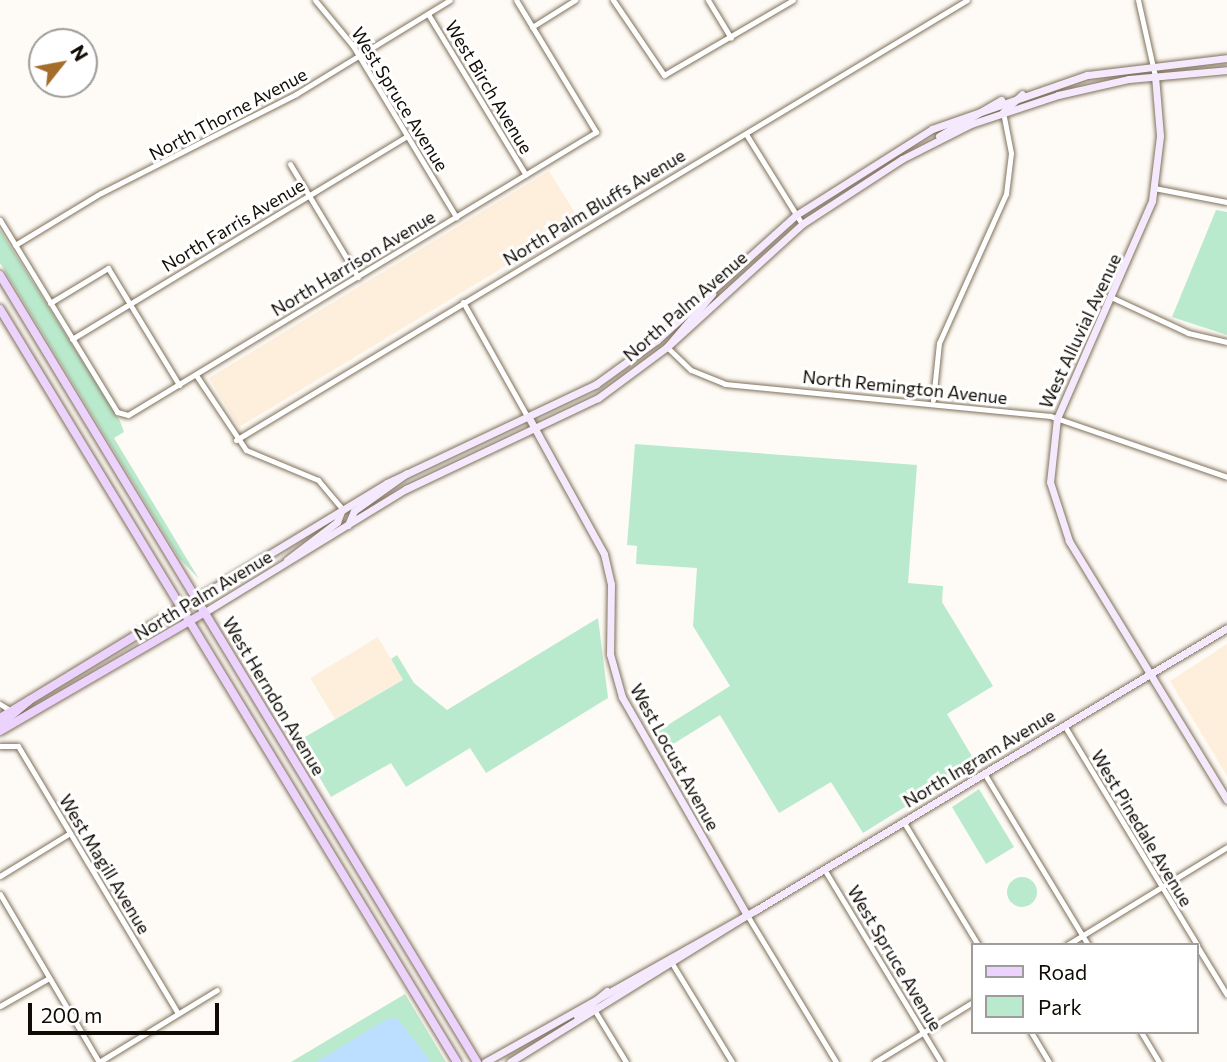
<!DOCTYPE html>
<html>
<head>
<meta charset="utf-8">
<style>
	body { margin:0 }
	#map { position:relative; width:1227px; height:1062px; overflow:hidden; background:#fefbf6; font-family:Commissioner,sans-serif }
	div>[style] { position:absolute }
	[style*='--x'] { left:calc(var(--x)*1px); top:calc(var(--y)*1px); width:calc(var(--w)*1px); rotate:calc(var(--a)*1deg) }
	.industrial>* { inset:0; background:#feeedc }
	.green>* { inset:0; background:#baeacd }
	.round { border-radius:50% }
	.water>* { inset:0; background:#bcdfff }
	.roads { filter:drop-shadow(0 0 2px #80715b) drop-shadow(0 0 2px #80715b) }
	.street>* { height:5px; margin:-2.5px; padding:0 2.5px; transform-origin:2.5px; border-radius:2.5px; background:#fff }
	.secondary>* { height:7px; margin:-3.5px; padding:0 3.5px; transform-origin:3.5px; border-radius:3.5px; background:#f5e9fe }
	.primary>* { height:8px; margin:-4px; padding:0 4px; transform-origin:4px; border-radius:4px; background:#ebd3fd }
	span { translate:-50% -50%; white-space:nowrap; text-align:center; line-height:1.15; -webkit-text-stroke:6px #fff; paint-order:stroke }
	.street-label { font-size:18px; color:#100b04 }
	.legend { position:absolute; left:971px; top:943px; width:228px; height:91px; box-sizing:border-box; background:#fff; border:2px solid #9f9d9b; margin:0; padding:9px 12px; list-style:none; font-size:21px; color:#100b04 }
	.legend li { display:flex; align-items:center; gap:14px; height:35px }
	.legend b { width:35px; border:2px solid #9f9d9b }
	.north { position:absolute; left:28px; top:28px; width:70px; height:70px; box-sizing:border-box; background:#fff; border:2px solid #9f9d9b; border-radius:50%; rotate:59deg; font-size:19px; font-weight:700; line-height:28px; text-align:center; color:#100b04 }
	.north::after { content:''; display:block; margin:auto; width:24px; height:32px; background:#a46d29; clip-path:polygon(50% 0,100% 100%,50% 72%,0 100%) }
	.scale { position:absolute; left:28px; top:1003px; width:191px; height:32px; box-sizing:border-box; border:4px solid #100b04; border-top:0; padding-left:9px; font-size:21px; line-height:24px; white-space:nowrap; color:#100b04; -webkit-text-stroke:5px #fff; paint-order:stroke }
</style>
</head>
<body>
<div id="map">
	<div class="industrial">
		<i style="clip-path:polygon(549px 171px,580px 221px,239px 427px,209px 378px)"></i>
		<i style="clip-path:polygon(378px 637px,403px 680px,335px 719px,310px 678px)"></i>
		<i style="clip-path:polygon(1227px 644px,1227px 776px,1170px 681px)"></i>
	</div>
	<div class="green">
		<i style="clip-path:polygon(1216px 210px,1227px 212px,1227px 335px,1172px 317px)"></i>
		<i style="clip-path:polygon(0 230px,120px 421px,124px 432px,114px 438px,199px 579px,179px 558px,0 263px)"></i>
		<i style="clip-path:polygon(635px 444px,917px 465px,908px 583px,943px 586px,942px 602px,993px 686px,947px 714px,976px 763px,863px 833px,831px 782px,779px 813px,720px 715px,665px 749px,655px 733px,730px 686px,693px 626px,697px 568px,636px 564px,637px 546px,627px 545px)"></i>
		<i style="clip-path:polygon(598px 618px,608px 698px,486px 773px,470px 748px,406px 787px,391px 763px,331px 797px,298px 741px,403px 680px,391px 659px,397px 655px,414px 683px,447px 710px)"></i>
		<i style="clip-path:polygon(979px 789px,1014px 847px,986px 864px,952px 807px)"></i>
		<i class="round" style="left:1007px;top:877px;width:30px;height:30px"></i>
		<i style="clip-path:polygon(405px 994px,446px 1062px,291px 1062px)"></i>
	</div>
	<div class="water">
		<i style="clip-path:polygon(397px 1018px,431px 1062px,316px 1062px,387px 1019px)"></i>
	</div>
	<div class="roads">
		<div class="street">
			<i style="--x:315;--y:0;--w:60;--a:50.4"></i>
			<i style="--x:353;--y:46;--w:200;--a:58.9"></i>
			<i style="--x:613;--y:0;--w:91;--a:55.8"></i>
			<i style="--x:664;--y:75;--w:149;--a:-30.2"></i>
			<i style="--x:708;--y:0;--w:44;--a:58.8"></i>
			<i style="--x:1138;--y:0;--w:78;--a:77.4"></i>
			<i style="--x:428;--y:14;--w:188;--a:58.7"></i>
			<i style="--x:532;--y:27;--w:51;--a:-32.1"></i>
			<i style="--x:746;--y:134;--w:106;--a:58.1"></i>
			<i style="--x:290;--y:164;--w:132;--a:59"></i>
			<i style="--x:1154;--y:188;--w:74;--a:10.9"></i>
			<i style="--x:0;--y:220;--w:225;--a:58.6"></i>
			<i style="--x:117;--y:412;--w:11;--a:15"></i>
			<i style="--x:128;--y:415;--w:547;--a:-31.16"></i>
			<i style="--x:596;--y:132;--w:154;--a:-121.2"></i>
			<i style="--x:15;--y:245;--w:100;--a:-31.2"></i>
			<i style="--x:101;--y:193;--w:219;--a:-26.9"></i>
			<i style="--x:296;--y:94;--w:180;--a:-31.4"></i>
			<i style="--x:1113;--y:298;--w:83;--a:25"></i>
			<i style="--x:1188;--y:333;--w:40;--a:13"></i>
			<i style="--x:463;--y:302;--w:133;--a:60.7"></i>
			<i style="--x:50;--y:303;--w:68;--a:-31.1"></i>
			<i style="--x:108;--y:268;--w:137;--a:58.7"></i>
			<i style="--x:72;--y:339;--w:392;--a:-31.2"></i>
			<i style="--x:667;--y:347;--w:33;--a:44"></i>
			<i style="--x:691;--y:370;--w:37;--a:22"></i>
			<i style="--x:725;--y:384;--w:327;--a:5.6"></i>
			<i style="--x:1050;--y:416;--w:187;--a:19"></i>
			<i style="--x:196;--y:375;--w:90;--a:56.3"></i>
			<i style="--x:246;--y:450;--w:78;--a:22.6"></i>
			<i style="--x:318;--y:480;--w:38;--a:50"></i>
			<i style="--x:933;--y:400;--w:57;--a:-84"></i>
			<i style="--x:939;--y:343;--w:163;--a:-65.8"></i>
			<i style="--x:1006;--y:194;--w:41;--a:-83"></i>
			<i style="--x:1011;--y:153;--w:42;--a:-101"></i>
			<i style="--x:236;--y:440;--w:853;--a:-31.04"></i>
			<i style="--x:0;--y:704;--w:13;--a:32"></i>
			<i style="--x:1064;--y:725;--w:257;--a:58.8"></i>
			<i style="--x:0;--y:746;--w:18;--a:0"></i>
			<i style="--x:18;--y:746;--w:311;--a:59.1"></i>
			<i style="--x:984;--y:773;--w:201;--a:58.8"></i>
			<i style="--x:903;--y:821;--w:145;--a:58.8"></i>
			<i style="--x:824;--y:869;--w:226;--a:58.8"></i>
			<i style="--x:0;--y:876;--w:82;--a:-31.6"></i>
			<i style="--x:0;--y:894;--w:195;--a:59.5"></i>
			<i style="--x:99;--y:1062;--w:138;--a:-31.4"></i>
			<i style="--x:747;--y:915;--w:172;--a:58.8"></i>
			<i style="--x:1067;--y:945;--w:188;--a:-31.5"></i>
			<i style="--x:1197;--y:946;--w:57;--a:58.5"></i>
			<i style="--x:673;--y:965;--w:114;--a:58.7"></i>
			<i style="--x:0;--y:1006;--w:56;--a:-29.7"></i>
			<i style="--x:595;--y:1011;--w:60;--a:58.7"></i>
			<i style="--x:1031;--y:1032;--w:35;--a:59"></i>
			<i style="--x:1141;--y:1032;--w:35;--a:59"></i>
			<i style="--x:875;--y:1062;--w:115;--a:-31.5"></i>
		</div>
		<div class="secondary">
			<i style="--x:1155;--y:76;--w:60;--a:85.2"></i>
			<i style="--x:1160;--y:136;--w:65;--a:97"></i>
			<i style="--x:1152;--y:201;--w:237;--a:113.6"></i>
			<i style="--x:1057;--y:418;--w:64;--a:96.2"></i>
			<i style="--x:1050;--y:482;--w:62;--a:72.1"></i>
			<i style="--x:1069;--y:541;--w:303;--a:58.6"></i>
			<i style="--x:1003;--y:112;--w:26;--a:-43"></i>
			<i style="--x:939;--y:136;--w:72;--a:-30.1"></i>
			<i style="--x:667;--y:347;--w:70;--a:-49.7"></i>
			<i style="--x:529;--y:418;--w:155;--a:61.1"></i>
			<i style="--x:604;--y:554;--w:31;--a:77"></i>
			<i style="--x:611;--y:584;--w:70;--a:90.8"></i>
			<i style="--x:610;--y:654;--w:45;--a:74.4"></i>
			<i style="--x:622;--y:697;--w:251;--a:60.2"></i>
			<i style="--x:348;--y:525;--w:15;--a:-67"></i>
			<i style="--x:354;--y:511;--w:65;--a:-35.6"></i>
			<i style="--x:287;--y:560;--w:63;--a:-37.2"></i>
			<i style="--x:337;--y:522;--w:14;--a:-69"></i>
			<i style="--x:197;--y:598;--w:222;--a:-31.2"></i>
			<i style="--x:387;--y:483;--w:231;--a:-25.3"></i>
			<i style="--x:596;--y:384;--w:75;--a:-35.8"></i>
			<i style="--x:657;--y:340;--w:187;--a:-42"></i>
			<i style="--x:796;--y:215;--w:161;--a:-32.3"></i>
			<i style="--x:932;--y:129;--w:164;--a:-19.2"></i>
			<i style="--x:1087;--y:75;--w:141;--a:-6.9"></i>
			<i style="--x:205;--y:612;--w:236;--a:-31.5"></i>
			<i style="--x:406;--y:489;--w:212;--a:-25.4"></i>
			<i style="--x:598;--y:398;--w:86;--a:-36.5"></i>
			<i style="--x:667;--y:347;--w:183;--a:-42.3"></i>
			<i style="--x:802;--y:224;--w:119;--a:-33"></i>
			<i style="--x:902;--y:159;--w:77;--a:-26.9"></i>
			<i style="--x:971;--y:124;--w:92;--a:-18.4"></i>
			<i style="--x:1058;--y:95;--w:73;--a:-12.7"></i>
			<i style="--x:1129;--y:79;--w:98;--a:-5.2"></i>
			<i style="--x:577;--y:1016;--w:39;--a:-40"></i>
			<i style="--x:485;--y:1062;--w:311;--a:-29.3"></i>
			<i style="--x:756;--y:910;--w:549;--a:-30.91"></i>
			<i style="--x:510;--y:1062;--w:279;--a:-31.8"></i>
		</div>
		<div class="primary">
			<i style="--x:0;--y:275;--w:920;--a:58.78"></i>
			<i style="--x:0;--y:309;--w:881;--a:58.75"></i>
			<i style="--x:0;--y:718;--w:231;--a:-31.3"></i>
			<i style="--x:0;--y:725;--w:38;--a:-40"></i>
			<i style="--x:0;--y:731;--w:237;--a:-30.1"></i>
		</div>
	</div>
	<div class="street-label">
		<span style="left:489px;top:87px;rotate:59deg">West Birch Avenue</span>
		<span style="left:400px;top:99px;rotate:58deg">West Spruce Avenue</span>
		<span style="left:228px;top:114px;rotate:-28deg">North Thorne Avenue</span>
		<span style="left:594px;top:207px;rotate:-31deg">North Palm Bluffs Avenue</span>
		<span style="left:233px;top:225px;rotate:-31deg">North Farris Avenue</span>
		<span style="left:353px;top:263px;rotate:-31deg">North Harrison Avenue</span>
		<span style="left:685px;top:306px;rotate:-41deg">North Palm Avenue</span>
		<span style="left:1080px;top:331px;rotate:-65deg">West Alluvial Avenue</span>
		<span style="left:905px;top:387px;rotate:6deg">North Remington Avenue</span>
		<span style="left:203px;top:595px;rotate:-31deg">North Palm Avenue</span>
		<span style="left:274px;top:696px;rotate:59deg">West Herndon Avenue</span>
		<span style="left:675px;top:757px;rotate:61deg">West Locust Avenue</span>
		<span style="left:979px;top:758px;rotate:-31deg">North Ingram Avenue</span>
		<span style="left:1142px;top:828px;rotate:59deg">West Pinedale Avenue</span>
		<span style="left:105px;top:864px;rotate:59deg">West Magill Avenue</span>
		<span style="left:895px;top:958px;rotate:59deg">West Spruce Avenue</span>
	</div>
	<ul class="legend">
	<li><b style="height:9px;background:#ebd3fd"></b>Road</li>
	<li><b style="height:19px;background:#baeacd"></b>Park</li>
	</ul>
	<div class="north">N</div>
	<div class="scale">200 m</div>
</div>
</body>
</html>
